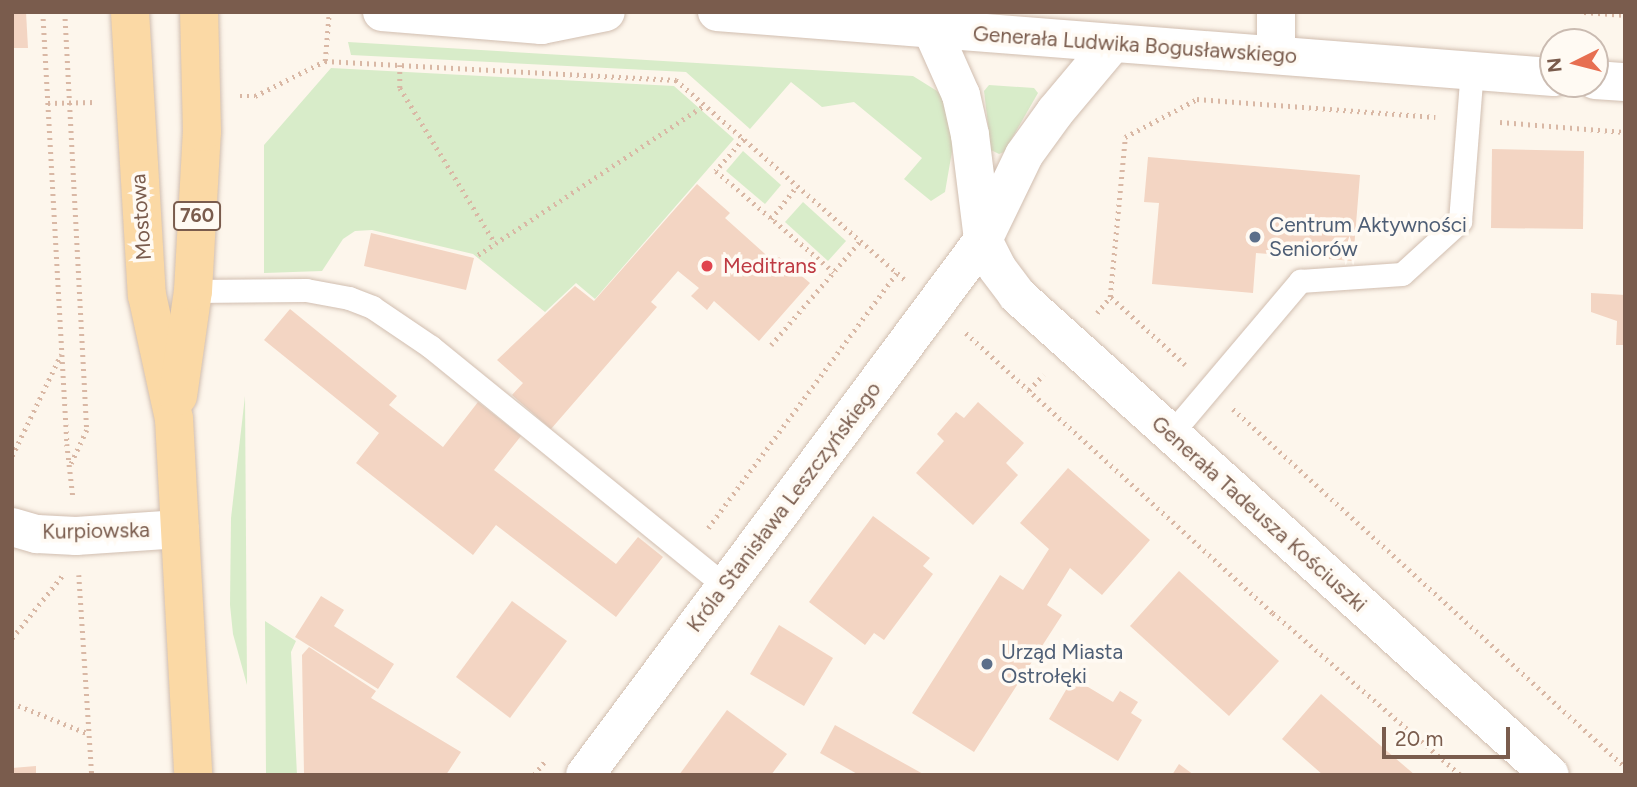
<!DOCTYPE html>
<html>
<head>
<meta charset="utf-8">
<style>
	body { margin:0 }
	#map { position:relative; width:1637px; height:787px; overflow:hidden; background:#fdf6ec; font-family:Figtree,sans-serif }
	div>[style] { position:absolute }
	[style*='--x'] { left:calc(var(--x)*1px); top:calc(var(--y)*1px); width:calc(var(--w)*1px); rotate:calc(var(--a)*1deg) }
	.green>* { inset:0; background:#d8ecc9 }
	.building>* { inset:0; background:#f3d5c3 }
	.path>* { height:4.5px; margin-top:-2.25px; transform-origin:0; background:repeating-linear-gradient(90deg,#d9b8a5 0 2px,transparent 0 7px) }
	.roads { filter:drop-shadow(0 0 2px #d1beb0) drop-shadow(0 0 2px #d1beb0) }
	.service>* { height:23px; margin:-11.5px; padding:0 11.5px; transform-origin:11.5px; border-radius:11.5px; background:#fff }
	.minor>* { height:38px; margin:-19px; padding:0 19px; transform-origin:19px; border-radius:19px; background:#fff }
	.tertiary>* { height:38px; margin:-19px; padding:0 19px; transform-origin:19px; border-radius:19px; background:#fff }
	.primary>* { height:38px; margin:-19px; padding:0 19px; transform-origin:19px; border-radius:19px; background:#fbd9a5 }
	.dots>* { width:19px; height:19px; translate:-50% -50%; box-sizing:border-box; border:4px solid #fffaf3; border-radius:50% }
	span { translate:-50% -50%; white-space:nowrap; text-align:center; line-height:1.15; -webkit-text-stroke:7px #fffaf3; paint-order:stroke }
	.shield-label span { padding:2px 5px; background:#fffaf3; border:2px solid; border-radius:5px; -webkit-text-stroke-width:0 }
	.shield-label { font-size:19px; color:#7a5c4d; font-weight:700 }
	.street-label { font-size:21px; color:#7a5c4d }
	.service-label { font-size:21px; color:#4e5e75 }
	.left { translate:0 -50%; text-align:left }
	.health-label { font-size:21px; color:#be3a42 }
	.frame { position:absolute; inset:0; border:14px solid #7a5c4d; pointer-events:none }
	.north { position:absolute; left:1539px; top:28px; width:70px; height:70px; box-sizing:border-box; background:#fffaf3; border:2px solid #cabbb1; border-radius:50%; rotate:264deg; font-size:19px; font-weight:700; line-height:28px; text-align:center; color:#7a5c4d }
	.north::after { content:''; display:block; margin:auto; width:24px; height:32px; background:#e76f51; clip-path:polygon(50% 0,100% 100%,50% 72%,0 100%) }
	.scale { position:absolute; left:1382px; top:727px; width:128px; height:32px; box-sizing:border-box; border:4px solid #7a5c4d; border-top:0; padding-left:9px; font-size:21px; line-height:24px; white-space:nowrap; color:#7a5c4d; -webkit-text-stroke:5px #fffaf3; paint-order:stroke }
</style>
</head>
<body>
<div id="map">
	<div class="green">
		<i style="clip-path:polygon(348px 42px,913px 76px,937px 91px,946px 100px,955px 134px,945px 192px,931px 201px,904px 179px,922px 158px,854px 102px,822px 107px,791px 82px,750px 129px,686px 72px,351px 55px)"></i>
		<i style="clip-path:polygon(331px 68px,674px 86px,734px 139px,595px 299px,576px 283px,545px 312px,473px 254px,372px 230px,355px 231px,343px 239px,322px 271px,264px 273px,264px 145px)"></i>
		<i style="clip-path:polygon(989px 85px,1034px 88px,1038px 93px,1004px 152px,999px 154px,991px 150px,984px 91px)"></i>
		<i style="clip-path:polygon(743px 151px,781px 185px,765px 204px,726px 171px)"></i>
		<i style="clip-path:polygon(803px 202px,846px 241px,828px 261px,785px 222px)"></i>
		<i style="clip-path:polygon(245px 396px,247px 685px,233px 634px,230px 605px,231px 518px)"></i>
		<i style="clip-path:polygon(265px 621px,296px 641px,291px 652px,297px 775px,266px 775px)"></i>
	</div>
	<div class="building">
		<i style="clip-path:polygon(12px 12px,26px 12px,28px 48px,12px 48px)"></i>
		<i style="clip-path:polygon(1492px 149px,1584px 151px,1583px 229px,1491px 228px)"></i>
		<i style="clip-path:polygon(1148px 157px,1360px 175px,1353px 261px,1256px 253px,1253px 293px,1152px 284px,1159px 203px,1144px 202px)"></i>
		<i style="clip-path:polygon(697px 184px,730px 213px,725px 218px,774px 262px,779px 257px,810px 283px,759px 341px,714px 301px,707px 310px,691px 296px,699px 288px,678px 271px,651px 302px,657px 307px,551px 429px,512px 395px,523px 383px,497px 360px,575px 286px,594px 301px)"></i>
		<i style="clip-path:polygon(371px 233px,474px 258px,466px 290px,364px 266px)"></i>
		<i style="clip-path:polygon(1591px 293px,1625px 295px,1625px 345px,1616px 345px,1617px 321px,1591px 312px)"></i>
		<i style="clip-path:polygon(290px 309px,397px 396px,389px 405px,443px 447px,478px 402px,521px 436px,494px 470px,616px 564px,638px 537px,663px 557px,616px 617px,496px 525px,473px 555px,356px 463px,379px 433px,264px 340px)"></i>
		<i style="clip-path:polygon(978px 402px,1024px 443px,1006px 463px,1018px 475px,973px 525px,916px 473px,944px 441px,937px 434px,956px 412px,964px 418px)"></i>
		<i style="clip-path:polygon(1068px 468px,1150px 540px,1102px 595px,1070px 568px,1047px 605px,1062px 615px,974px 752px,912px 713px,1000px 575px,1023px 590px,1049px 549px,1020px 523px)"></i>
		<i style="clip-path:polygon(873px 516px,930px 558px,923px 566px,933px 574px,884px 640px,874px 633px,865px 645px,809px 602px)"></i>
		<i style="clip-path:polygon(1179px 571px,1279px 661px,1229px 716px,1130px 626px)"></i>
		<i style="clip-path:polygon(321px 596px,344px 610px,334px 626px,394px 664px,378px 689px,295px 637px)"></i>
		<i style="clip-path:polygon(512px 601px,567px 641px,510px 718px,456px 677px)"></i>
		<i style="clip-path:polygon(779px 625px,833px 658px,804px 706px,750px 674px)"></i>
		<i style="clip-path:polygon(309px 647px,376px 691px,371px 698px,461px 752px,446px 775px,304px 775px,302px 655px)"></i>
		<i style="clip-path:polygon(1073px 678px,1113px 702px,1120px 691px,1138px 702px,1131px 713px,1142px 720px,1118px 761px,1049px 719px)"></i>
		<i style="clip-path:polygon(1321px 694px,1374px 740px,1415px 775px,1323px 775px,1282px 739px)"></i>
		<i style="clip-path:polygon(727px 710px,787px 754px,771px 775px,679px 775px)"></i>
		<i style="clip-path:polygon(835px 725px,925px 775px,859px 775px,820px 753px)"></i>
		<i style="clip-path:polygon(1179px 764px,1194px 775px,1172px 775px)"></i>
		<i style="clip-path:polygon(36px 766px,36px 775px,12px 775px,12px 768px)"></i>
	</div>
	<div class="path">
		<i style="--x:43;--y:12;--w:433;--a:86.8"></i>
		<i style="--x:67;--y:444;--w:53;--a:83.5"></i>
		<i style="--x:65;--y:12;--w:419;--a:87"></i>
		<i style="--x:87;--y:430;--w:38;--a:115"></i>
		<i style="--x:1584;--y:12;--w:41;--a:4.2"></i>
		<i style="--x:325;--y:61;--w:352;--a:3.1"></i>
		<i style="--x:676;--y:80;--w:303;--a:41.1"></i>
		<i style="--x:400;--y:65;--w:23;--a:90"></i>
		<i style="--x:400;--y:88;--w:182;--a:58.5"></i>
		<i style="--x:240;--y:96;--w:15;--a:0"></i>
		<i style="--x:255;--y:96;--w:78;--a:-26.6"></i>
		<i style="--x:325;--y:61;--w:49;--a:-85.3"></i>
		<i style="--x:48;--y:103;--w:47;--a:-1.2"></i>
		<i style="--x:1500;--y:122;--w:125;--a:4.6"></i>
		<i style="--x:744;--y:139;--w:43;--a:131.2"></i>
		<i style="--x:716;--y:171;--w:155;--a:40.6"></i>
		<i style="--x:771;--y:219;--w:42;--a:-51.8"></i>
		<i style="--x:478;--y:255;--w:272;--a:-33.5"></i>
		<i style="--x:1097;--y:313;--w:21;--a:-51"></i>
		<i style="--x:966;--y:333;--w:416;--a:42.4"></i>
		<i style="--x:1273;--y:613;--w:248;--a:40.8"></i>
		<i style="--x:771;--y:345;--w:137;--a:-49.4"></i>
		<i style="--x:1185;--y:365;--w:101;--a:-137.8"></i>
		<i style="--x:1110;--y:297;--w:161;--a:-84.6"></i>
		<i style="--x:1125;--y:137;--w:81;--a:-27.8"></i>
		<i style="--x:1197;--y:99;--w:239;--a:4.3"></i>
		<i style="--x:1029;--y:390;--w:21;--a:-47"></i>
		<i style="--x:1233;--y:409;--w:531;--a:42.4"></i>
		<i style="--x:12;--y:456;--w:113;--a:-64.3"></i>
		<i style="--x:708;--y:528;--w:317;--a:-53.5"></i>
		<i style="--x:79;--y:575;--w:200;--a:86.3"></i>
		<i style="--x:12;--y:638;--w:80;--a:-51.1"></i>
		<i style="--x:12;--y:703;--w:83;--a:21.9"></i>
		<i style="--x:534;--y:775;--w:18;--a:-52"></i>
	</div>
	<div class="roads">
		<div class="service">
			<i style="--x:193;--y:291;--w:113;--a:-0.5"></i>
			<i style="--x:306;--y:290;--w:44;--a:10.5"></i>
			<i style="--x:349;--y:298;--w:25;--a:21"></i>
			<i style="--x:372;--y:307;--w:71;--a:34.1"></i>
			<i style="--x:431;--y:347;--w:379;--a:39.1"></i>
			<i style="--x:1170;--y:435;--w:202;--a:-49.8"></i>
			<i style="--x:1300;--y:281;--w:102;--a:-3.9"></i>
			<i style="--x:1402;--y:274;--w:79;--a:-42.4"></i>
			<i style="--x:1460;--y:221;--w:151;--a:-85.5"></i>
		</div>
		<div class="minor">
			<i style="--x:932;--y:30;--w:71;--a:66"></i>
			<i style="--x:961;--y:95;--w:41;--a:77.3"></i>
			<i style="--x:970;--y:135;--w:106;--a:82.9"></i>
			<i style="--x:983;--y:240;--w:31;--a:63"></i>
			<i style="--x:997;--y:268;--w:34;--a:53"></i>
			<i style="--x:1017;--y:295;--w:717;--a:42.01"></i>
			<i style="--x:1276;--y:55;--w:43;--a:-90"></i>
			<i style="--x:12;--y:527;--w:26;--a:16"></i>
			<i style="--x:37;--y:534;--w:39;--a:3"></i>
			<i style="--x:76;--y:536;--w:104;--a:-3.9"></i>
			<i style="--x:585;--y:775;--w:667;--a:-53.35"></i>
			<i style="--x:983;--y:240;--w:94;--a:-64.2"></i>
			<i style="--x:1024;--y:155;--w:53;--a:-54.2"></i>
			<i style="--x:1055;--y:112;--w:90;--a:-50"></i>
		</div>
		<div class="tertiary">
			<i style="--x:382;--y:12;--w:160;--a:4.7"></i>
			<i style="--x:541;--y:25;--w:66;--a:-11.3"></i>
			<i style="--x:717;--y:12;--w:839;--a:4.45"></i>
			<i style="--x:1595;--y:80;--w:30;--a:4"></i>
		</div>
		<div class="primary">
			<i style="--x:130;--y:12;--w:284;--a:86.6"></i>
			<i style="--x:147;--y:295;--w:127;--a:77.7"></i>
			<i style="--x:174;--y:419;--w:357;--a:86.9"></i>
			<i style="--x:178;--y:396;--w:106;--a:-81.9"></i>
			<i style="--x:193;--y:291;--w:159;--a:-86.8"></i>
			<i style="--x:202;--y:132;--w:120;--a:-91.4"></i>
		</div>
	</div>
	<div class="dots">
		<i style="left:1255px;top:237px;background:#5c6f8a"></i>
		<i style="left:707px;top:266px;background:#e0444e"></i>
		<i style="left:987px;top:664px;background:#5c6f8a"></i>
	</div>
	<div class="shield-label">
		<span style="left:197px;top:216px">760</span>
	</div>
	<div class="street-label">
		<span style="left:1135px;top:45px;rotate:4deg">Generała Ludwika Bogusławskiego</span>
		<span style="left:141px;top:217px;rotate:-94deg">Mostowa</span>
		<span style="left:784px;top:507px;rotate:-53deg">Króla Stanisława Leszczyńskiego</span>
		<span style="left:1259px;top:514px;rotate:42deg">Generała Tadeusza Kościuszki</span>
		<span style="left:96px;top:531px;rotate:-1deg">Kurpiowska</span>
	</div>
	<div class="service-label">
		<span class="left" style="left:1269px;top:237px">Centrum Aktywności<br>Seniorów</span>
		<span class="left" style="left:1001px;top:664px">Urząd Miasta<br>Ostrołęki</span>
	</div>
	<div class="health-label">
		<span class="left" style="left:723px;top:266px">Meditrans</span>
	</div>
	<div class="frame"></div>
	<div class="north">N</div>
	<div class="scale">20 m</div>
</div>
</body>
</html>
